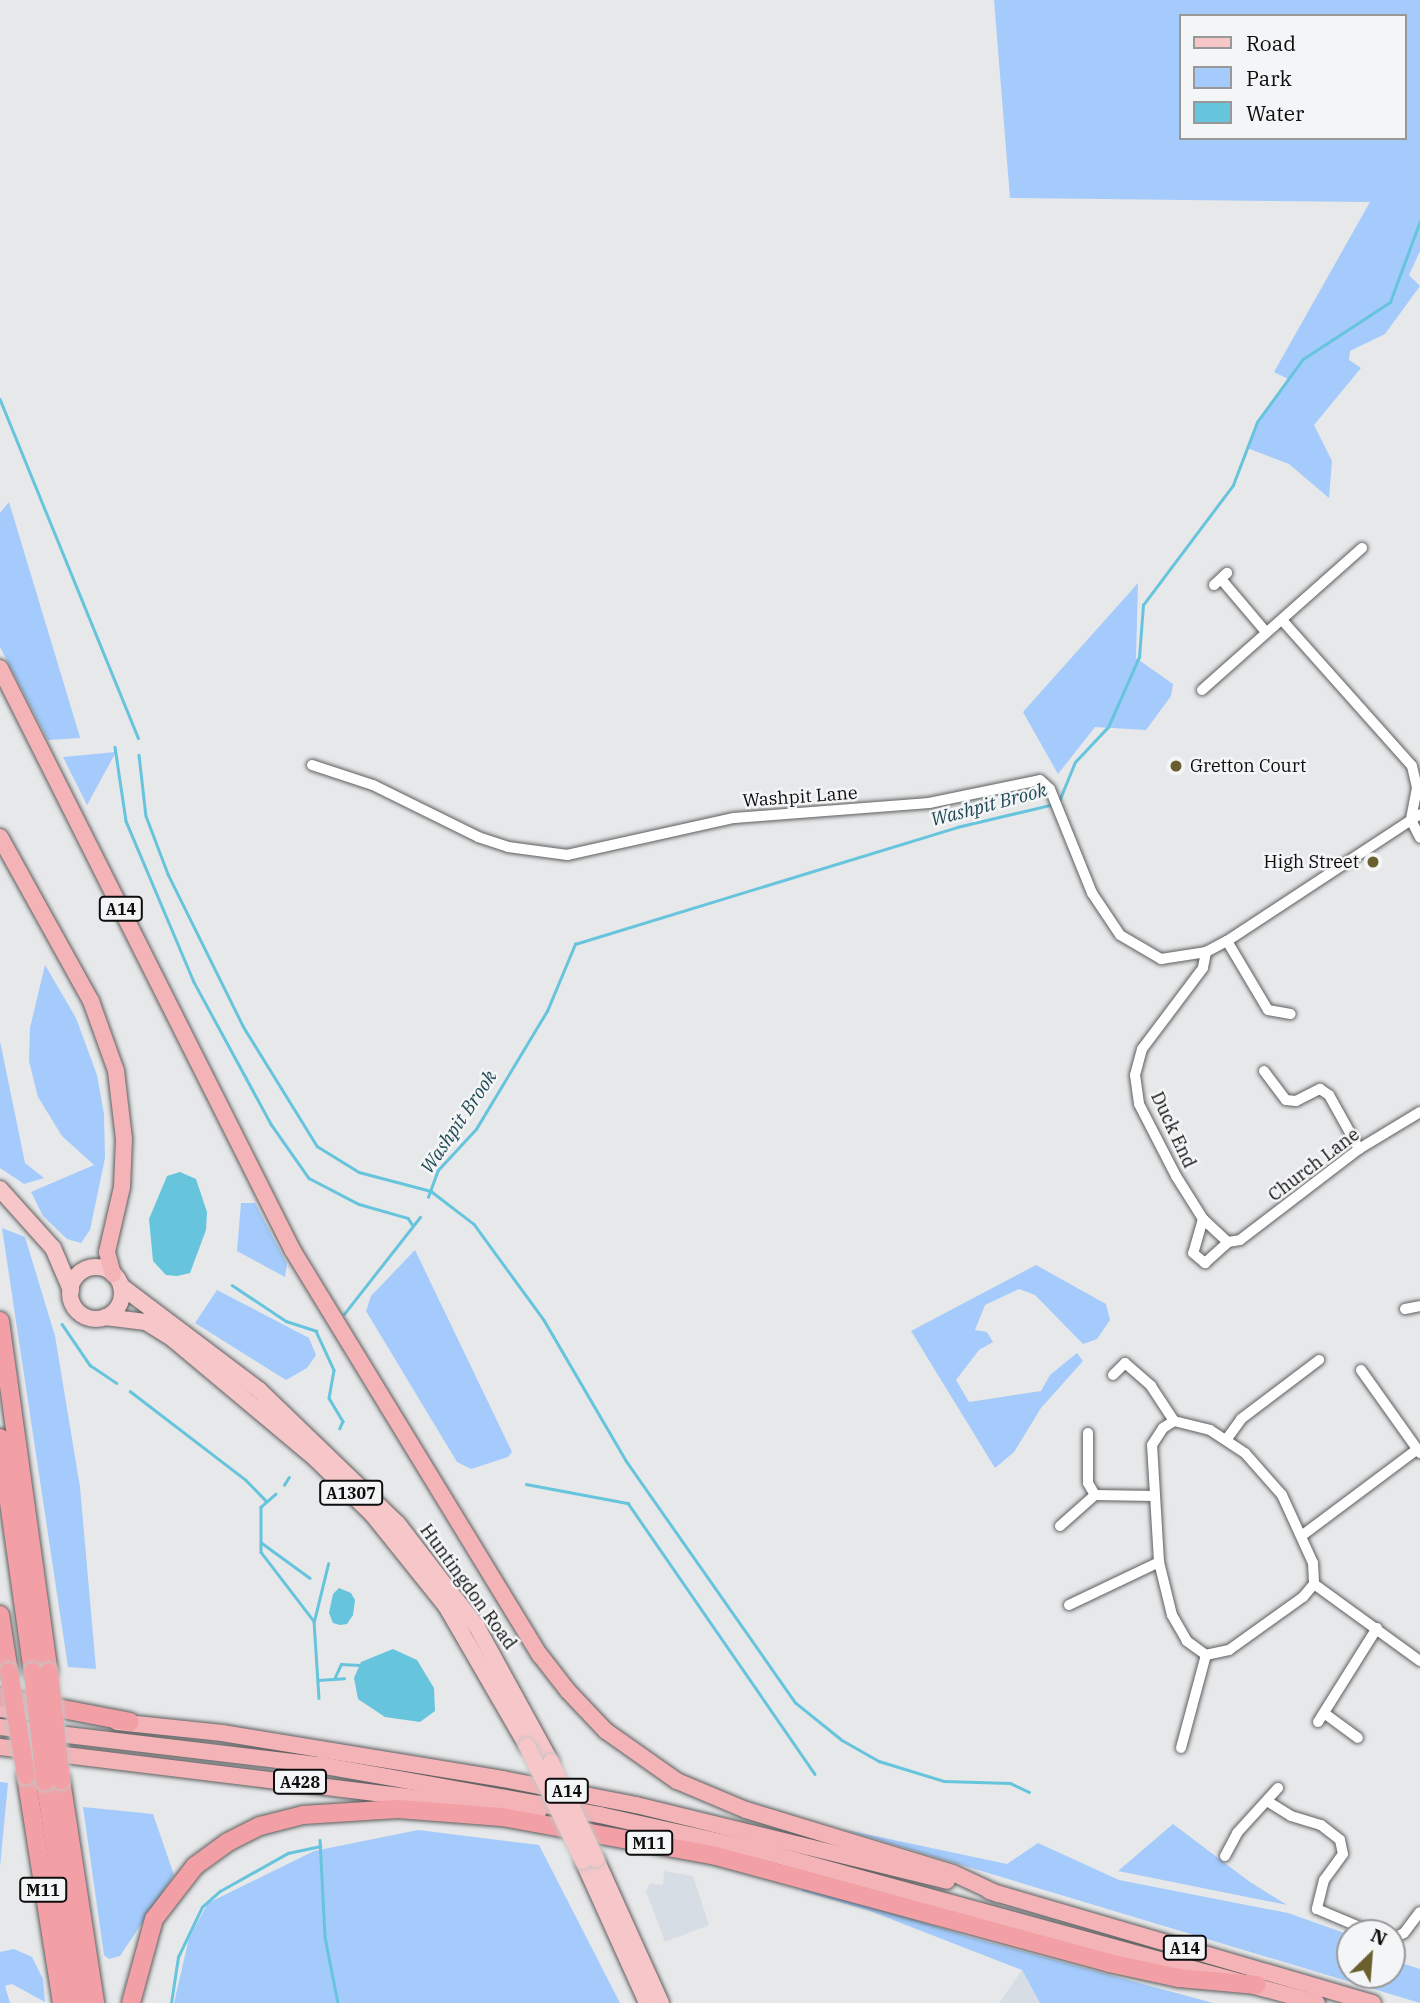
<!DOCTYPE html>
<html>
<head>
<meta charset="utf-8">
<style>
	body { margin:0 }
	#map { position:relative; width:1420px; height:2003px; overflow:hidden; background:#e7e8e9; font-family:"IBM Plex Serif",serif }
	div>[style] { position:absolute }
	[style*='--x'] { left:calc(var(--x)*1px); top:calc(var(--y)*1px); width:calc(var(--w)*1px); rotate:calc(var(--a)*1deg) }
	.built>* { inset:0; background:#d7dde5 }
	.green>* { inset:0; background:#a4cbfb }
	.water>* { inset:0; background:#66c4dd }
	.stream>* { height:2.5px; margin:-1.25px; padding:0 1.25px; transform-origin:1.25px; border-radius:1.25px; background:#66c4dd }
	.roads { filter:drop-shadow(0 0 2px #5e5f60) drop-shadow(0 0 2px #5e5f60) }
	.minor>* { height:10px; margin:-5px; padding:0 5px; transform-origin:5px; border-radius:5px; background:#fff }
	.primary>* { height:16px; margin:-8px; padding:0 8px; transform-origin:8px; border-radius:8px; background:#f7c6c9 }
	.primary>.ring { margin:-8px; padding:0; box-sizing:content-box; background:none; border:16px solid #f7c6c9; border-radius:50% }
	.trunk>* { height:16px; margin:-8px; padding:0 8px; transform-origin:8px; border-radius:8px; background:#f4b3b7 }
	.motorway>* { height:18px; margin:-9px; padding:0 9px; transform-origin:9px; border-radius:9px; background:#f2a0a5 }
	.bridges { filter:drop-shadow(0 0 2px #c5c5c5) drop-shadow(0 0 2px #c5c5c5) }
	.primary-bridge>* { height:16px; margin:-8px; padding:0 8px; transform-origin:8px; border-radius:8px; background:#f7c6c9 }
	.motorway-bridge>* { height:18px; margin:-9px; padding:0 9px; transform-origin:9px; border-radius:9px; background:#f2a0a5 }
	.dots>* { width:19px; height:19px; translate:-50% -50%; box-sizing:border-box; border:4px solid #f4f5f6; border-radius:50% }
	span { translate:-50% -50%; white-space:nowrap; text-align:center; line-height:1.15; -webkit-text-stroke:5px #f4f5f6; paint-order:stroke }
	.shield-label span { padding:2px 5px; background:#f4f5f6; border:2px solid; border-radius:5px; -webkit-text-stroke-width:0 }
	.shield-label { font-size:16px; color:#0d0d0e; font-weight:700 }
	.poi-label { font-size:18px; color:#0d0d0e }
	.left { translate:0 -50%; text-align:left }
	.right { translate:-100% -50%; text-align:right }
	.street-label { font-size:18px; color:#0d0d0e }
	.water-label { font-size:19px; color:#214b56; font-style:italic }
	.legend { position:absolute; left:1179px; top:14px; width:228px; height:126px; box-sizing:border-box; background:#f4f5f6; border:2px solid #989899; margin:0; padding:9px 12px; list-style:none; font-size:21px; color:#0d0d0e }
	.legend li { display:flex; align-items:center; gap:14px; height:35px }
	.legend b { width:35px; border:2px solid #989899 }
	.north { position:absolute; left:1336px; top:1919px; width:70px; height:70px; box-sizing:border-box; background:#f4f5f6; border:2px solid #989899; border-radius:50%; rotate:25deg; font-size:19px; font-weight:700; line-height:28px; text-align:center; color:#0d0d0e }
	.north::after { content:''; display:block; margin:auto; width:24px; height:32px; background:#6b602d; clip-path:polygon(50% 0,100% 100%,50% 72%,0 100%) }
</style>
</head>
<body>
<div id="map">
	<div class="built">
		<i style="clip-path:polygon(664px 1871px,693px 1876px,709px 1925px,665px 1942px,646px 1891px,650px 1883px,663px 1885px)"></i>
		<i style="clip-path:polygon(1022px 1970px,1040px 2003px,999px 2003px)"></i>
	</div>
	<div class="green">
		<i style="clip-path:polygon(evenodd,994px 0,1420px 0,1420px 251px,1409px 275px,1420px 286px,1385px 334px,1350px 351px,1349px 360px,1361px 368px,1314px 425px,1332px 461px,1329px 498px,1289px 464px,1247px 448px,1257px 422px,1288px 379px,1274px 372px,1370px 202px,1010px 198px,994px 0,1180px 16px,1404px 16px,1404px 138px,1180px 138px,1180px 16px)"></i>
		<i style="clip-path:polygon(9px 502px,79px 734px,80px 738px,48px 740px,0 647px,0 513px)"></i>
		<i style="clip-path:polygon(1138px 583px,1136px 658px,1173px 684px,1171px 696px,1146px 730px,1095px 727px,1058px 774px,1023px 712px)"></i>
		<i style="clip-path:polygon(116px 752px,87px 805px,63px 757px)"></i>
		<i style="clip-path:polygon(45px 965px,76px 1018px,97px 1075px,104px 1114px,105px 1158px,90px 1230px,81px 1243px,67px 1239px,43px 1216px,31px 1192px,94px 1165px,62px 1136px,38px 1097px,29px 1061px,30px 1028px)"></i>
		<i style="clip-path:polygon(0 1041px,25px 1163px,44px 1178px,24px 1184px,0 1168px)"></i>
		<i style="clip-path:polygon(241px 1203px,255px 1203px,287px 1264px,285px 1277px,237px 1251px)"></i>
		<i style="clip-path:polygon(2px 1228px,25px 1237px,55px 1336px,80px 1487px,96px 1669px,68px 1667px)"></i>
		<i style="clip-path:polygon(415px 1250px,512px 1452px,508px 1457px,471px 1469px,457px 1462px,366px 1311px,371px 1296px)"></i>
		<i style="clip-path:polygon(1036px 1265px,1106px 1304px,1110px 1320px,1097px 1339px,1083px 1344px,1035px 1295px,1019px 1289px,985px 1305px,975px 1330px,987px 1332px,993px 1342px,979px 1350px,956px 1380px,969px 1402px,1041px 1391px,1050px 1375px,1077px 1353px,1083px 1361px,1041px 1408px,1014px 1452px,995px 1468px,911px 1331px)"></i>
		<i style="clip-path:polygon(217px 1290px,309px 1338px,316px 1355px,307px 1368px,286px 1380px,195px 1323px)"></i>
		<i style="clip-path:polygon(0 1782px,8px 1783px,0 1867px)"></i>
		<i style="clip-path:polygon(83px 1807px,153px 1814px,174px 1875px,120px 1956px,109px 1959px,104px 1955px)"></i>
		<i style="clip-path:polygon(1173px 1824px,1250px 1882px,1287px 1905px,1118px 1871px)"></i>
		<i style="clip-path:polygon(842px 1829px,1007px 1864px,1038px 1843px,1119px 1880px,1288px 1913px,1350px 1935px,1350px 1975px,1392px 1975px,1392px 1954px,1398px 1962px,1420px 1969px,1420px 2003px)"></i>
		<i style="clip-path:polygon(418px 1830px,539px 1845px,620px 2003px,174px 2003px,189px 1938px,208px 1903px,314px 1851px)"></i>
		<i style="clip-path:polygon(804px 1885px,966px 1936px,1213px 2003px,1040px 2003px,1022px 1970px,870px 1911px,802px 1891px)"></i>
		<i style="clip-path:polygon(14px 1949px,32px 1957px,43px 1979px,45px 2002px,12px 1984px,5px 1986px,10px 2003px,0 2003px,0 1952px)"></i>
	</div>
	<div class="water">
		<i style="clip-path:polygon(180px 1172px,196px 1179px,207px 1212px,206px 1230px,190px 1273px,177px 1276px,166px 1275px,153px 1261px,149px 1219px,167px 1176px)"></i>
		<i style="clip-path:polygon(339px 1588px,351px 1593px,355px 1600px,353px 1615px,347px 1624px,340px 1625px,333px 1623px,329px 1613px,333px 1594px)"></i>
		<i style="clip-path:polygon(393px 1649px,417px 1660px,434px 1688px,435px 1711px,420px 1722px,385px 1717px,358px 1699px,354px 1678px,361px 1662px)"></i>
	</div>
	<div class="stream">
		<i style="--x:0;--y:399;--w:366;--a:67.8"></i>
		<i style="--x:115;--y:747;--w:75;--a:81.5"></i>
		<i style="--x:126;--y:821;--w:175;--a:67.1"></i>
		<i style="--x:194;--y:982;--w:162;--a:61.5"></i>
		<i style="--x:271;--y:1124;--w:66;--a:54.9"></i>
		<i style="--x:309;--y:1178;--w:56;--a:27.5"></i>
		<i style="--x:359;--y:1204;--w:51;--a:15.9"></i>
		<i style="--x:408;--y:1218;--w:7;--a:56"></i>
		<i style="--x:139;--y:755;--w:61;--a:83.5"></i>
		<i style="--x:146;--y:816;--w:62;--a:69.2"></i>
		<i style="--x:168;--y:874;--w:169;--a:63.7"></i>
		<i style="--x:243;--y:1026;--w:141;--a:58.3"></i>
		<i style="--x:317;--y:1146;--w:49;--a:31.8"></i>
		<i style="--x:359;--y:1172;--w:74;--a:14.8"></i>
		<i style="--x:431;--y:1191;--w:54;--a:37.5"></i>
		<i style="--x:474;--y:1224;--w:119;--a:53.9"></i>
		<i style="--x:544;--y:1320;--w:164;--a:59.7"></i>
		<i style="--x:627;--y:1462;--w:294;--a:55"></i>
		<i style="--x:796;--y:1703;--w:59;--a:38.8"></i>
		<i style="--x:842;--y:1740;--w:43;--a:29.6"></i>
		<i style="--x:879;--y:1761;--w:68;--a:17.1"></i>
		<i style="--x:944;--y:1781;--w:66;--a:1.7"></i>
		<i style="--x:1010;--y:1783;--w:21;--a:25"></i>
		<i style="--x:1059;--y:801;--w:42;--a:-67.7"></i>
		<i style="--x:1075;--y:762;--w:48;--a:-46.7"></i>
		<i style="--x:1108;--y:727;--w:77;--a:-66.1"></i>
		<i style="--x:1139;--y:657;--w:52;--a:-85.6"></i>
		<i style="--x:1143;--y:605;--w:150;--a:-53.1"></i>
		<i style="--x:1233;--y:485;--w:67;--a:-69.1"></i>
		<i style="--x:1257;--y:422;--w:78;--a:-53.9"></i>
		<i style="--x:1303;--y:359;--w:104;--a:-33.2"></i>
		<i style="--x:1390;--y:302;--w:86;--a:-69.7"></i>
		<i style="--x:428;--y:1197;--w:29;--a:-70"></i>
		<i style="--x:438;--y:1170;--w:56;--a:-47.2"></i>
		<i style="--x:476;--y:1129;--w:138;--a:-59"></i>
		<i style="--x:547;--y:1011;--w:73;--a:-67.3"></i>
		<i style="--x:575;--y:944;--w:400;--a:-17"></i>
		<i style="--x:957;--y:827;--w:100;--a:-13.3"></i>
		<i style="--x:232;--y:1285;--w:65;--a:33.7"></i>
		<i style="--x:286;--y:1321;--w:32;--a:18"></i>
		<i style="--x:316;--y:1331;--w:43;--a:65.2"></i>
		<i style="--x:334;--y:1370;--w:28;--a:100"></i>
		<i style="--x:329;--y:1398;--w:27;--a:59"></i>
		<i style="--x:343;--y:1421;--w:8;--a:113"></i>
		<i style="--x:344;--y:1314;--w:123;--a:-51.9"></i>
		<i style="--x:62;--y:1324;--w:50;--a:55.7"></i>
		<i style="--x:90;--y:1365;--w:32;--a:34"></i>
		<i style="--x:130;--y:1391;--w:146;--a:37.5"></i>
		<i style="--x:246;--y:1480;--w:29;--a:46"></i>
		<i style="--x:526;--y:1484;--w:104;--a:10.6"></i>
		<i style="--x:628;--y:1503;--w:329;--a:55.4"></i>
		<i style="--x:284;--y:1485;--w:9;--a:-58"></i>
		<i style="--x:276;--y:1494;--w:20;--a:139"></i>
		<i style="--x:261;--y:1507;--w:45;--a:90"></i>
		<i style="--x:261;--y:1552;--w:87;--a:52.5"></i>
		<i style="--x:314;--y:1621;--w:77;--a:86.3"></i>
		<i style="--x:262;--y:1543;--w:59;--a:36.1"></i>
		<i style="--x:314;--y:1621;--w:59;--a:-76.2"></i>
		<i style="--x:335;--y:1677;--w:14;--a:-65"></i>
		<i style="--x:341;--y:1664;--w:19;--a:3"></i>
		<i style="--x:318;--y:1680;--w:26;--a:-4"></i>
		<i style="--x:320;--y:1840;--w:97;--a:87"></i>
		<i style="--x:325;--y:1937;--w:67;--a:78.9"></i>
		<i style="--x:171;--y:2003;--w:47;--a:-81.3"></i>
		<i style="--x:178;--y:1957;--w:55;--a:-64.4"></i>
		<i style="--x:202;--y:1907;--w:24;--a:-42"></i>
		<i style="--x:220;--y:1891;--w:78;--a:-29.2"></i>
		<i style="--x:288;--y:1853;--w:33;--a:-12"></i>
	</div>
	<div class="roads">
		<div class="minor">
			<i style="--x:1221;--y:579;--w:70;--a:49.7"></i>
			<i style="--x:1214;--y:585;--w:18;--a:-43"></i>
			<i style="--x:1282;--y:620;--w:195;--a:48.3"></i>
			<i style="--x:1412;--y:766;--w:23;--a:77"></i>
			<i style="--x:1417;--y:788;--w:33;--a:101"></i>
			<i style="--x:1411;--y:820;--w:20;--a:63"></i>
			<i style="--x:1202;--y:690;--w:214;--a:-41.6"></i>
			<i style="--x:312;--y:765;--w:64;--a:18.2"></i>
			<i style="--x:373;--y:785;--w:117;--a:26.3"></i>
			<i style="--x:478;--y:837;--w:32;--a:18"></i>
			<i style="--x:508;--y:847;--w:60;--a:7.7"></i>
			<i style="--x:567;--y:855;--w:171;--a:-12.5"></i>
			<i style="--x:734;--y:818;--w:196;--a:-4.4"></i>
			<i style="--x:929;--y:803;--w:113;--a:-11.7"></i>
			<i style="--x:1040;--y:780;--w:13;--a:42"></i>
			<i style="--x:1050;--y:789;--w:112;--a:68"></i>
			<i style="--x:1092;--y:893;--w:50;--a:56.3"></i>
			<i style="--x:1120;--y:935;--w:48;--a:30.3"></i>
			<i style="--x:1161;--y:959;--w:46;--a:-8.8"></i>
			<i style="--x:1206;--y:952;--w:24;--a:-28"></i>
			<i style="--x:1227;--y:941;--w:231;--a:-33.3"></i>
			<i style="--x:1227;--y:941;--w:80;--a:59.3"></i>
			<i style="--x:1268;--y:1010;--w:23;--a:10"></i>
			<i style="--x:1206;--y:952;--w:16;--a:101"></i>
			<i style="--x:1203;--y:968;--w:101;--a:127"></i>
			<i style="--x:1142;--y:1049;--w:27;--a:105"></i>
			<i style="--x:1135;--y:1075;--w:29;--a:82"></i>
			<i style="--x:1139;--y:1104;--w:81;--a:62.8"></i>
			<i style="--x:1176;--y:1176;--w:51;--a:57.9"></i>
			<i style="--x:1203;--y:1219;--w:34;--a:43"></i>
			<i style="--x:1264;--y:1071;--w:36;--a:53"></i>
			<i style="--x:1286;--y:1100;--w:10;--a:6"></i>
			<i style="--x:1296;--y:1101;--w:27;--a:-27"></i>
			<i style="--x:1320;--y:1089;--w:11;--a:34"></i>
			<i style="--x:1329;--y:1095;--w:62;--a:60.9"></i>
			<i style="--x:1203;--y:1219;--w:35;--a:106"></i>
			<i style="--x:1193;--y:1253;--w:16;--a:40"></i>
			<i style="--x:1205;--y:1263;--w:31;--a:-42"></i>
			<i style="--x:1228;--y:1242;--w:12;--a:-9"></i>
			<i style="--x:1240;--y:1240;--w:150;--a:-37.4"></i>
			<i style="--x:1359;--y:1149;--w:71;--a:-31.2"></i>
			<i style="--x:1405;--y:1309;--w:15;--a:-11"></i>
			<i style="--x:1361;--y:1370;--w:102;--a:54.6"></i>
			<i style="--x:1113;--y:1375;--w:17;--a:-45"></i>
			<i style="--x:1125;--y:1363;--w:35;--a:41"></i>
			<i style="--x:1151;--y:1386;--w:42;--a:56.7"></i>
			<i style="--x:1174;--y:1421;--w:37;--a:14"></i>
			<i style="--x:1210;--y:1430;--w:42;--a:33.3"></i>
			<i style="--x:1245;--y:1453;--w:56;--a:48.6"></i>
			<i style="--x:1282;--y:1495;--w:75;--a:65.5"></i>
			<i style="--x:1313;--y:1563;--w:21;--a:87"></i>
			<i style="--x:1314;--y:1584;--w:17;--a:130"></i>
			<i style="--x:1303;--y:1597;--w:91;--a:144.4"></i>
			<i style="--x:1229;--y:1650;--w:24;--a:168"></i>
			<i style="--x:1206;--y:1655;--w:24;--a:-144"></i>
			<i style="--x:1187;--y:1641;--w:30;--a:-120"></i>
			<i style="--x:1172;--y:1615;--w:55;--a:-103.8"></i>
			<i style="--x:1159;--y:1562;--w:117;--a:-93.4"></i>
			<i style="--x:1152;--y:1445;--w:20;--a:-57"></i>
			<i style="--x:1163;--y:1428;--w:13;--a:-32"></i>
			<i style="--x:1088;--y:1433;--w:50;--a:90"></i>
			<i style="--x:1088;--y:1483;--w:14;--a:60"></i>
			<i style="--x:1095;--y:1495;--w:59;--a:1"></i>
			<i style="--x:1226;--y:1440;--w:26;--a:-54"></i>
			<i style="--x:1241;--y:1419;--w:98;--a:-37.1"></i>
			<i style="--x:1060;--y:1526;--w:47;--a:-41.5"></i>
			<i style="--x:1304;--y:1534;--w:139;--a:-36.8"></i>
			<i style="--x:1314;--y:1584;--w:131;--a:36"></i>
			<i style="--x:1069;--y:1605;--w:100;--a:-25.5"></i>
			<i style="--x:1324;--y:1713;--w:42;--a:36.3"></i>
			<i style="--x:1318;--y:1722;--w:111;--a:-57.9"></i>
			<i style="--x:1181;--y:1748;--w:96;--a:-75"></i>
			<i style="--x:1267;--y:1801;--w:28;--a:32"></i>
			<i style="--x:1291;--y:1816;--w:31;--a:17"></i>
			<i style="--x:1321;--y:1825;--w:24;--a:38"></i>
			<i style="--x:1340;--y:1840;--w:14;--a:78"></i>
			<i style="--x:1343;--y:1854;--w:32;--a:126"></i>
			<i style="--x:1324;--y:1880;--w:30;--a:104"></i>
			<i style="--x:1317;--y:1909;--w:62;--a:22.8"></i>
			<i style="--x:1225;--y:1856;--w:26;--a:-62"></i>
			<i style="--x:1237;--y:1833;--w:61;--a:-47.7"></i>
			<i style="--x:1392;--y:1939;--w:13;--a:-27"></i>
			<i style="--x:1404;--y:1933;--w:26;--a:-53"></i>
		</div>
		<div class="primary">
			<i style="--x:0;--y:1189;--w:79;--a:48.1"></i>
			<i style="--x:53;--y:1248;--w:46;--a:66.8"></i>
			<i class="ring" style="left:70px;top:1267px;width:36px;height:36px"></i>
			<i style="--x:121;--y:1286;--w:173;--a:37"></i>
			<i style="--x:259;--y:1390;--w:193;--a:44"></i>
			<i style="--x:398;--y:1524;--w:130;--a:52.5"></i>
			<i style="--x:477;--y:1627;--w:154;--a:61.3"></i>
			<i style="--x:105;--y:1317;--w:41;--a:7"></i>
			<i style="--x:146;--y:1322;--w:32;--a:32"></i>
			<i style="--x:173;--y:1339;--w:187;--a:40"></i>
			<i style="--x:316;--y:1459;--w:80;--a:44.5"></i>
			<i style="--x:373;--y:1515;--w:117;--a:51.3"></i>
			<i style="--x:446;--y:1606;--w:162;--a:59.9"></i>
			<i style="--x:596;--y:1859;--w:158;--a:65.7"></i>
			<i style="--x:583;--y:1861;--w:156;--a:65.7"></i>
		</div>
		<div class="trunk">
			<i style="--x:0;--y:668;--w:652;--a:63.32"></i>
			<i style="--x:293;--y:1251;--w:474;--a:58.6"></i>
			<i style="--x:540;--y:1655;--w:46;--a:52.1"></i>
			<i style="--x:568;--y:1691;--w:55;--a:46.5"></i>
			<i style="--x:606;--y:1731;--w:87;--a:35.2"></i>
			<i style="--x:677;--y:1781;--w:75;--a:22.8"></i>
			<i style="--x:746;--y:1810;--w:216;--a:16.9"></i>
			<i style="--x:953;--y:1873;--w:50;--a:25"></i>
			<i style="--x:0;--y:837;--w:188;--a:61"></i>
			<i style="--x:91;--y:1001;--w:74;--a:70.3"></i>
			<i style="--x:116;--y:1071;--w:68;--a:83.3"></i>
			<i style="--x:124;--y:1139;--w:48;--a:92.4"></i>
			<i style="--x:122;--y:1187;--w:67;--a:103"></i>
			<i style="--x:107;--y:1252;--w:23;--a:75"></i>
			<i style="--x:0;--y:1709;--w:50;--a:6.8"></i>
			<i style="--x:117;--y:1722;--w:106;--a:6"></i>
			<i style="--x:222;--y:1733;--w:285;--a:9.3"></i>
			<i style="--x:503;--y:1779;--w:136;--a:11.1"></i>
			<i style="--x:636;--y:1805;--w:320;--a:13.7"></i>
			<i style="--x:0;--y:1727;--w:322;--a:6.8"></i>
			<i style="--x:320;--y:1765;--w:284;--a:10.1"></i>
			<i style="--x:600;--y:1815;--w:169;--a:12.6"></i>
			<i style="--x:765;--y:1852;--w:572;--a:15.3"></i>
			<i style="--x:0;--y:1747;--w:542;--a:6.99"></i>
			<i style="--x:989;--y:1891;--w:400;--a:16.3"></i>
		</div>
		<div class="motorway">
			<i style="--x:0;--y:1321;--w:354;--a:82.1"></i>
			<i style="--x:0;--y:1438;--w:236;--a:82"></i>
			<i style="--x:0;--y:1615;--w:58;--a:81"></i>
			<i style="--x:0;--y:1697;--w:132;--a:10.9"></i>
			<i style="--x:26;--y:1776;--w:230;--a:81"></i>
			<i style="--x:61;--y:1780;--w:226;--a:81.3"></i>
			<i style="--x:45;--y:1781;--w:225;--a:81.3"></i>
			<i style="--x:131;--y:2003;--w:87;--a:-74.7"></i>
			<i style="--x:154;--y:1919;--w:67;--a:-52.3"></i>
			<i style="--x:195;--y:1866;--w:41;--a:-36"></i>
			<i style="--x:228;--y:1842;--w:36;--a:-27"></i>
			<i style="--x:260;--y:1826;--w:44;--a:-14.3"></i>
			<i style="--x:303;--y:1815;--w:95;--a:-3.6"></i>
			<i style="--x:398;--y:1809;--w:104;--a:4.4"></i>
			<i style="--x:502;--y:1817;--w:218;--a:10.3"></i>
			<i style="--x:716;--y:1856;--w:407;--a:15.2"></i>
			<i style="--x:1109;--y:1963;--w:72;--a:12.1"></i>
			<i style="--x:1179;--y:1978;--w:78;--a:5.1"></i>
		</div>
	</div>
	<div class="bridges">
		<div class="primary-bridge">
			<i style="--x:527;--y:1746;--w:128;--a:64"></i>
			<i style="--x:551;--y:1762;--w:107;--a:65.1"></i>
		</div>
		<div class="motorway-bridge">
			<i style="--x:9;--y:1672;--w:105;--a:80.7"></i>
			<i style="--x:33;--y:1672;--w:110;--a:83.7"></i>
			<i style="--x:49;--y:1672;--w:109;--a:83.7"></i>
		</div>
	</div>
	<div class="dots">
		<i style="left:1176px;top:766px;background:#6b602d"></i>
		<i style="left:1373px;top:862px;background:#6b602d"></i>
	</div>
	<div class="shield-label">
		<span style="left:121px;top:909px">A14</span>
		<span style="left:351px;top:1493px">A1307</span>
		<span style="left:300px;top:1782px">A428</span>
		<span style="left:567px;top:1791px">A14</span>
		<span style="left:649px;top:1843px">M11</span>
		<span style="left:43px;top:1890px">M11</span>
		<span style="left:1185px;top:1948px">A14</span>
	</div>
	<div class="poi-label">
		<span class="left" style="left:1190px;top:766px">Gretton Court</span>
		<span class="right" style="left:1359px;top:862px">High Street</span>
	</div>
	<div class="street-label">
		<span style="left:800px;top:797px;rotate:-4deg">Washpit Lane</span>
		<span style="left:1173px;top:1130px;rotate:65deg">Duck End</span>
		<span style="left:1314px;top:1165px;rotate:-37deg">Church Lane</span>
		<span style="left:468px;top:1587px;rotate:54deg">Huntingdon Road</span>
	</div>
	<div class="water-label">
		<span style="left:989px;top:805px;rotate:-15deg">Washpit Brook</span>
		<span style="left:459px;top:1122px;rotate:-56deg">Washpit Brook</span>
	</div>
	<ul class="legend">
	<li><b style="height:9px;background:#f7c6c9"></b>Road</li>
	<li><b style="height:19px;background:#a4cbfb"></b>Park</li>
	<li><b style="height:19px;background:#66c4dd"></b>Water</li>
	</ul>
	<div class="north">N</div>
</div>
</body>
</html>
